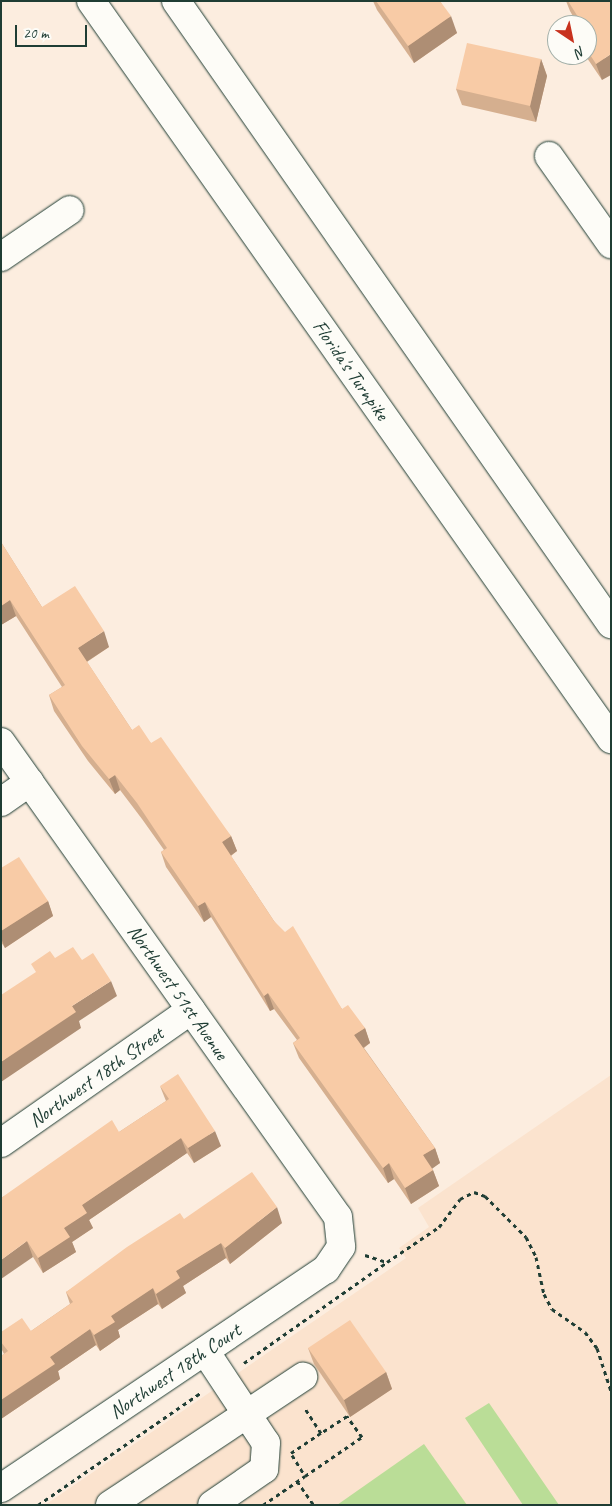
<!DOCTYPE html>
<html>
<head>
<meta charset="utf-8">
<style>
	body { margin:0 }
	#map { position:relative; width:612px; height:1506px; overflow:hidden; background:#fceddf; font-family:Caveat,sans-serif }
	div>[style] { position:absolute }
	[style*='--x'] { left:calc(var(--x)*1px); top:calc(var(--y)*1px); width:calc(var(--w)*1px); rotate:calc(var(--a)*1deg) }
	.built>* { inset:0; background:#fbe3ce }
	.green>* { inset:0; background:#badd97 }
	.path>* { height:3px; margin-top:-1.5px; transform-origin:0; background:repeating-linear-gradient(90deg,#1f3d34 0 4px,transparent 0 8px) }
	.roads { filter:drop-shadow(0 0 1px #1f3d34) drop-shadow(0 0 1px #1f3d34) }
	.minor>* { height:28px; margin:-14px; padding:0 14px; transform-origin:14px; border-radius:14px; background:#fdfcf7 }
	.highway>* { height:28px; margin:-14px; padding:0 14px; transform-origin:14px; border-radius:14px; background:#fdfcf7 }
	.wall>* { inset:0; background:#d5af8f }
	.shaded-wall>* { inset:0; background:#ae8e74 }
	.building>* { inset:0; background:#f8cba6 }
	span { translate:-50% -50%; white-space:nowrap; text-align:center; line-height:1.15; -webkit-text-stroke:4px #fdfcf7; paint-order:stroke }
	.street-label { font-size:20px; color:#1f3d34 }
	.frame { position:absolute; inset:0; border:2px solid #1f3d34; pointer-events:none }
	.north { position:absolute; left:547px; top:15px; width:50px; height:50px; box-sizing:border-box; background:#fdfcf7; border:1px solid #a4b0a9; border-radius:50%; rotate:146deg; font-size:14px; font-weight:700; line-height:20px; text-align:center; color:#1f3d34 }
	.north::after { content:''; display:block; margin:auto; width:18px; height:22px; background:#c8321e; clip-path:polygon(50% 0,100% 100%,50% 72%,0 100%) }
	.scale { position:absolute; left:15px; top:25px; width:72px; height:22px; box-sizing:border-box; border:2px solid #1f3d34; border-top:0; padding-left:6px; font-size:15px; line-height:18px; white-space:nowrap; color:#1f3d34; -webkit-text-stroke:4px #fdfcf7; paint-order:stroke }
</style>
</head>
<body>
<div id="map">
	<div class="built">
		<i style="clip-path:polygon(611px 1075px,611px 1505px,45px 1505px,406px 1258px,399px 1248px,429px 1227px,418px 1208px)"></i>
	</div>
	<div class="green">
		<i style="clip-path:polygon(489px 1403px,559px 1505px,523px 1505px,465px 1418px)"></i>
		<i style="clip-path:polygon(424px 1444px,467px 1505px,337px 1505px)"></i>
	</div>
	<div class="path">
		<i style="--x:365;--y:1255;--w:23;--a:18"></i>
		<i style="--x:387;--y:1262;--w:63;--a:-33.9"></i>
		<i style="--x:439;--y:1227;--w:35;--a:-53"></i>
		<i style="--x:460;--y:1199;--w:16;--a:-27"></i>
		<i style="--x:474;--y:1192;--w:12;--a:20"></i>
		<i style="--x:485;--y:1196;--w:58;--a:45"></i>
		<i style="--x:526;--y:1237;--w:22;--a:63"></i>
		<i style="--x:536;--y:1257;--w:38;--a:78"></i>
		<i style="--x:544;--y:1294;--w:17;--a:62"></i>
		<i style="--x:552;--y:1309;--w:40;--a:34.9"></i>
		<i style="--x:585;--y:1332;--w:20;--a:53"></i>
		<i style="--x:597;--y:1348;--w:45;--a:72"></i>
		<i style="--x:244;--y:1363;--w:175;--a:-35.2"></i>
		<i style="--x:291;--y:1453;--w:36;--a:-34"></i>
		<i style="--x:321;--y:1433;--w:31;--a:-123"></i>
		<i style="--x:292;--y:1455;--w:25;--a:58"></i>
		<i style="--x:305;--y:1476;--w:69;--a:-34.4"></i>
		<i style="--x:362;--y:1437;--w:26;--a:-126"></i>
		<i style="--x:347;--y:1416;--w:31;--a:147"></i>
		<i style="--x:297;--y:1481;--w:29;--a:55"></i>
		<i style="--x:38;--y:1505;--w:199;--a:-34.6"></i>
		<i style="--x:263;--y:1505;--w:51;--a:-34.6"></i>
	</div>
	<div class="roads">
		<div class="minor">
			<i style="--x:549;--y:156;--w:108;--a:54.8"></i>
			<i style="--x:1;--y:257;--w:83;--a:-34.3"></i>
			<i style="--x:1;--y:742;--w:582;--a:54.65"></i>
			<i style="--x:338;--y:1217;--w:30;--a:84"></i>
			<i style="--x:341;--y:1247;--w:27;--a:124"></i>
			<i style="--x:326;--y:1269;--w:392;--a:146"></i>
			<i style="--x:1;--y:802;--w:35;--a:-35"></i>
			<i style="--x:1;--y:1143;--w:232;--a:-35"></i>
			<i style="--x:205;--y:1351;--w:110;--a:56.5"></i>
			<i style="--x:266;--y:1443;--w:26;--a:94"></i>
			<i style="--x:264;--y:1469;--w:63;--a:145.3"></i>
			<i style="--x:110;--y:1505;--w:232;--a:-33.6"></i>
		</div>
		<div class="highway">
			<i style="--x:91;--y:1;--w:903;--a:54.83"></i>
			<i style="--x:176;--y:1;--w:760;--a:55.08"></i>
		</div>
	</div>
	<div class="wall">
		<i style="clip-path:polygon(373px 1px,440px 1px,457px 33px,414px 63px,377px 10px)"></i>
		<i style="clip-path:polygon(566px 1px,611px 1px,602px 80px,585px 55px,587px 55px,587px 25px,578px 25px,570px 11px)"></i>
		<i style="clip-path:polygon(541px 59px,547px 76px,536px 122px,462px 105px,456px 89px)"></i>
		<i style="clip-path:polygon(1px 542px,42px 607px,109px 647px,87px 662px,132px 730px,151px 743px,231px 836px,237px 851px,231px 856px,274px 921px,342px 1009px,365px 1028px,370px 1043px,364px 1048px,435px 1148px,440px 1163px,432px 1168px,439px 1186px,411px 1204px,394px 1179px,388px 1183px,299px 1058px,293px 1043px,297px 1040px,274px 1009px,270px 1011px,211px 917px,204px 922px,166px 867px,161px 852px,164px 850px,142px 819px,120px 790px,115px 794px,88px 761px,54px 711px,49px 695px,62px 687px,16px 616px,1px 625px)"></i>
		<i style="clip-path:polygon(1px 868px,48px 901px,53px 916px,5px 948px,1px 942px)"></i>
		<i style="clip-path:polygon(160px 1086px,221px 1146px,194px 1163px,187px 1153px,89px 1220px,93px 1228px,72px 1242px,76px 1252px,43px 1273px,33px 1257px,1px 1198px,119px 1132px,166px 1101px)"></i>
		<i style="clip-path:polygon(184px 1219px,282px 1223px,230px 1264px,226px 1258px,183px 1286px,186px 1293px,162px 1309px,158px 1304px,118px 1330px,120px 1337px,100px 1351px,96px 1345px,58px 1371px,60px 1379px,1px 1419px,1px 1356px,4px 1354px,1px 1348px,1px 1332px,31px 1331px,70px 1304px,66px 1292px)"></i>
		<i style="clip-path:polygon(308px 1348px,386px 1372px,392px 1389px,350px 1417px,314px 1364px)"></i>
	</div>
	<div class="shaded-wall">
		<i style="clip-path:polygon(451px 16px,457px 33px,414px 63px,408px 46px)"></i>
		<i style="clip-path:polygon(611px 54px,611px 75px,602px 80px,596px 64px)"></i>
		<i style="clip-path:polygon(541px 59px,547px 76px,536px 122px,530px 106px)"></i>
		<i style="clip-path:polygon(10px 600px,16px 616px,1px 625px,1px 606px)"></i>
		<i style="clip-path:polygon(104px 631px,109px 647px,83px 664px,78px 648px)"></i>
		<i style="clip-path:polygon(115px 775px,120px 790px,115px 794px,109px 779px)"></i>
		<i style="clip-path:polygon(231px 836px,237px 851px,227px 858px,222px 842px)"></i>
		<i style="clip-path:polygon(48px 901px,53px 916px,5px 948px,1px 938px,1px 931px)"></i>
		<i style="clip-path:polygon(205px 902px,211px 917px,204px 922px,198px 906px)"></i>
		<i style="clip-path:polygon(111px 981px,117px 996px,79px 1021px,81px 1028px,1px 1082px,1px 1062px,72px 1006px)"></i>
		<i style="clip-path:polygon(268px 993px,274px 1009px,270px 1011px,264px 996px)"></i>
		<i style="clip-path:polygon(365px 1028px,370px 1043px,360px 1050px,354px 1035px)"></i>
		<i style="clip-path:polygon(215px 1131px,221px 1146px,194px 1163px,188px 1148px)"></i>
		<i style="clip-path:polygon(181px 1138px,187px 1153px,89px 1220px,93px 1228px,72px 1242px,76px 1252px,43px 1273px,38px 1258px,64px 1228px,82px 1205px)"></i>
		<i style="clip-path:polygon(435px 1148px,440px 1163px,429px 1171px,423px 1155px)"></i>
		<i style="clip-path:polygon(389px 1163px,394px 1179px,388px 1183px,383px 1168px)"></i>
		<i style="clip-path:polygon(433px 1170px,439px 1186px,411px 1204px,405px 1188px)"></i>
		<i style="clip-path:polygon(277px 1207px,282px 1223px,230px 1264px,225px 1248px)"></i>
		<i style="clip-path:polygon(27px 1241px,33px 1257px,1px 1279px,1px 1260px)"></i>
		<i style="clip-path:polygon(221px 1243px,226px 1258px,183px 1286px,186px 1293px,162px 1309px,156px 1294px,176px 1271px)"></i>
		<i style="clip-path:polygon(153px 1288px,158px 1304px,118px 1330px,120px 1337px,100px 1351px,94px 1335px,111px 1316px)"></i>
		<i style="clip-path:polygon(90px 1329px,96px 1345px,58px 1371px,60px 1379px,1px 1419px,1px 1400px,50px 1357px)"></i>
		<i style="clip-path:polygon(386px 1372px,392px 1389px,350px 1417px,344px 1400px)"></i>
	</div>
	<div class="building">
		<i style="clip-path:polygon(376px 1px,440px 1px,451px 16px,408px 46px)"></i>
		<i style="clip-path:polygon(568px 1px,611px 1px,611px 54px,596px 64px,587px 50px,587px 33px,588px 32px,587px 31px,587px 25px,583px 25px)"></i>
		<i style="clip-path:polygon(467px 43px,541px 59px,530px 106px,456px 89px)"></i>
		<i style="clip-path:polygon(1px 542px,42px 607px,75px 586px,104px 631px,78px 648px,132px 730px,139px 725px,151px 743px,161px 737px,231px 836px,222px 842px,274px 921px,285px 932px,293px 926px,342px 1009px,348px 1005px,365px 1028px,354px 1035px,435px 1148px,423px 1155px,433px 1170px,405px 1188px,389px 1163px,383px 1168px,293px 1043px,300px 1038px,268px 993px,264px 996px,205px 902px,198px 906px,161px 852px,167px 848px,137px 803px,115px 775px,109px 779px,82px 746px,49px 695px,65px 685px,10px 600px,1px 606px)"></i>
		<i style="clip-path:polygon(19px 857px,48px 901px,1px 931px,1px 868px)"></i>
		<i style="clip-path:polygon(73px 947px,82px 960px,93px 953px,111px 981px,72px 1006px,76px 1012px,1px 1062px,1px 995px,36px 972px,31px 964px,50px 951px,55px 958px)"></i>
		<i style="clip-path:polygon(178px 1074px,215px 1131px,188px 1148px,181px 1138px,82px 1205px,87px 1213px,64px 1228px,70px 1237px,38px 1258px,27px 1241px,1px 1260px,1px 1198px,112px 1120px,119px 1132px,169px 1099px,160px 1086px)"></i>
		<i style="clip-path:polygon(252px 1172px,277px 1207px,225px 1248px,221px 1243px,176px 1271px,180px 1278px,156px 1294px,153px 1288px,111px 1316px,115px 1322px,94px 1335px,90px 1329px,50px 1357px,55px 1364px,1px 1400px,1px 1356px,8px 1351px,1px 1342px,1px 1332px,22px 1318px,31px 1331px,73px 1302px,66px 1292px,127px 1247px,180px 1213px,184px 1219px)"></i>
		<i style="clip-path:polygon(350px 1320px,386px 1372px,344px 1400px,308px 1348px)"></i>
	</div>
	<div class="street-label">
		<span style="left:351px;top:370px;rotate:55deg">Florida's Turnpike</span>
		<span style="left:178px;top:992px;rotate:55deg">Northwest 51st Avenue</span>
		<span style="left:96px;top:1077px;rotate:-35deg">Northwest 18th Street</span>
		<span style="left:175px;top:1371px;rotate:-34deg">Northwest 18th Court</span>
	</div>
	<div class="frame"></div>
	<div class="north">N</div>
	<div class="scale">20 m</div>
</div>
</body>
</html>
